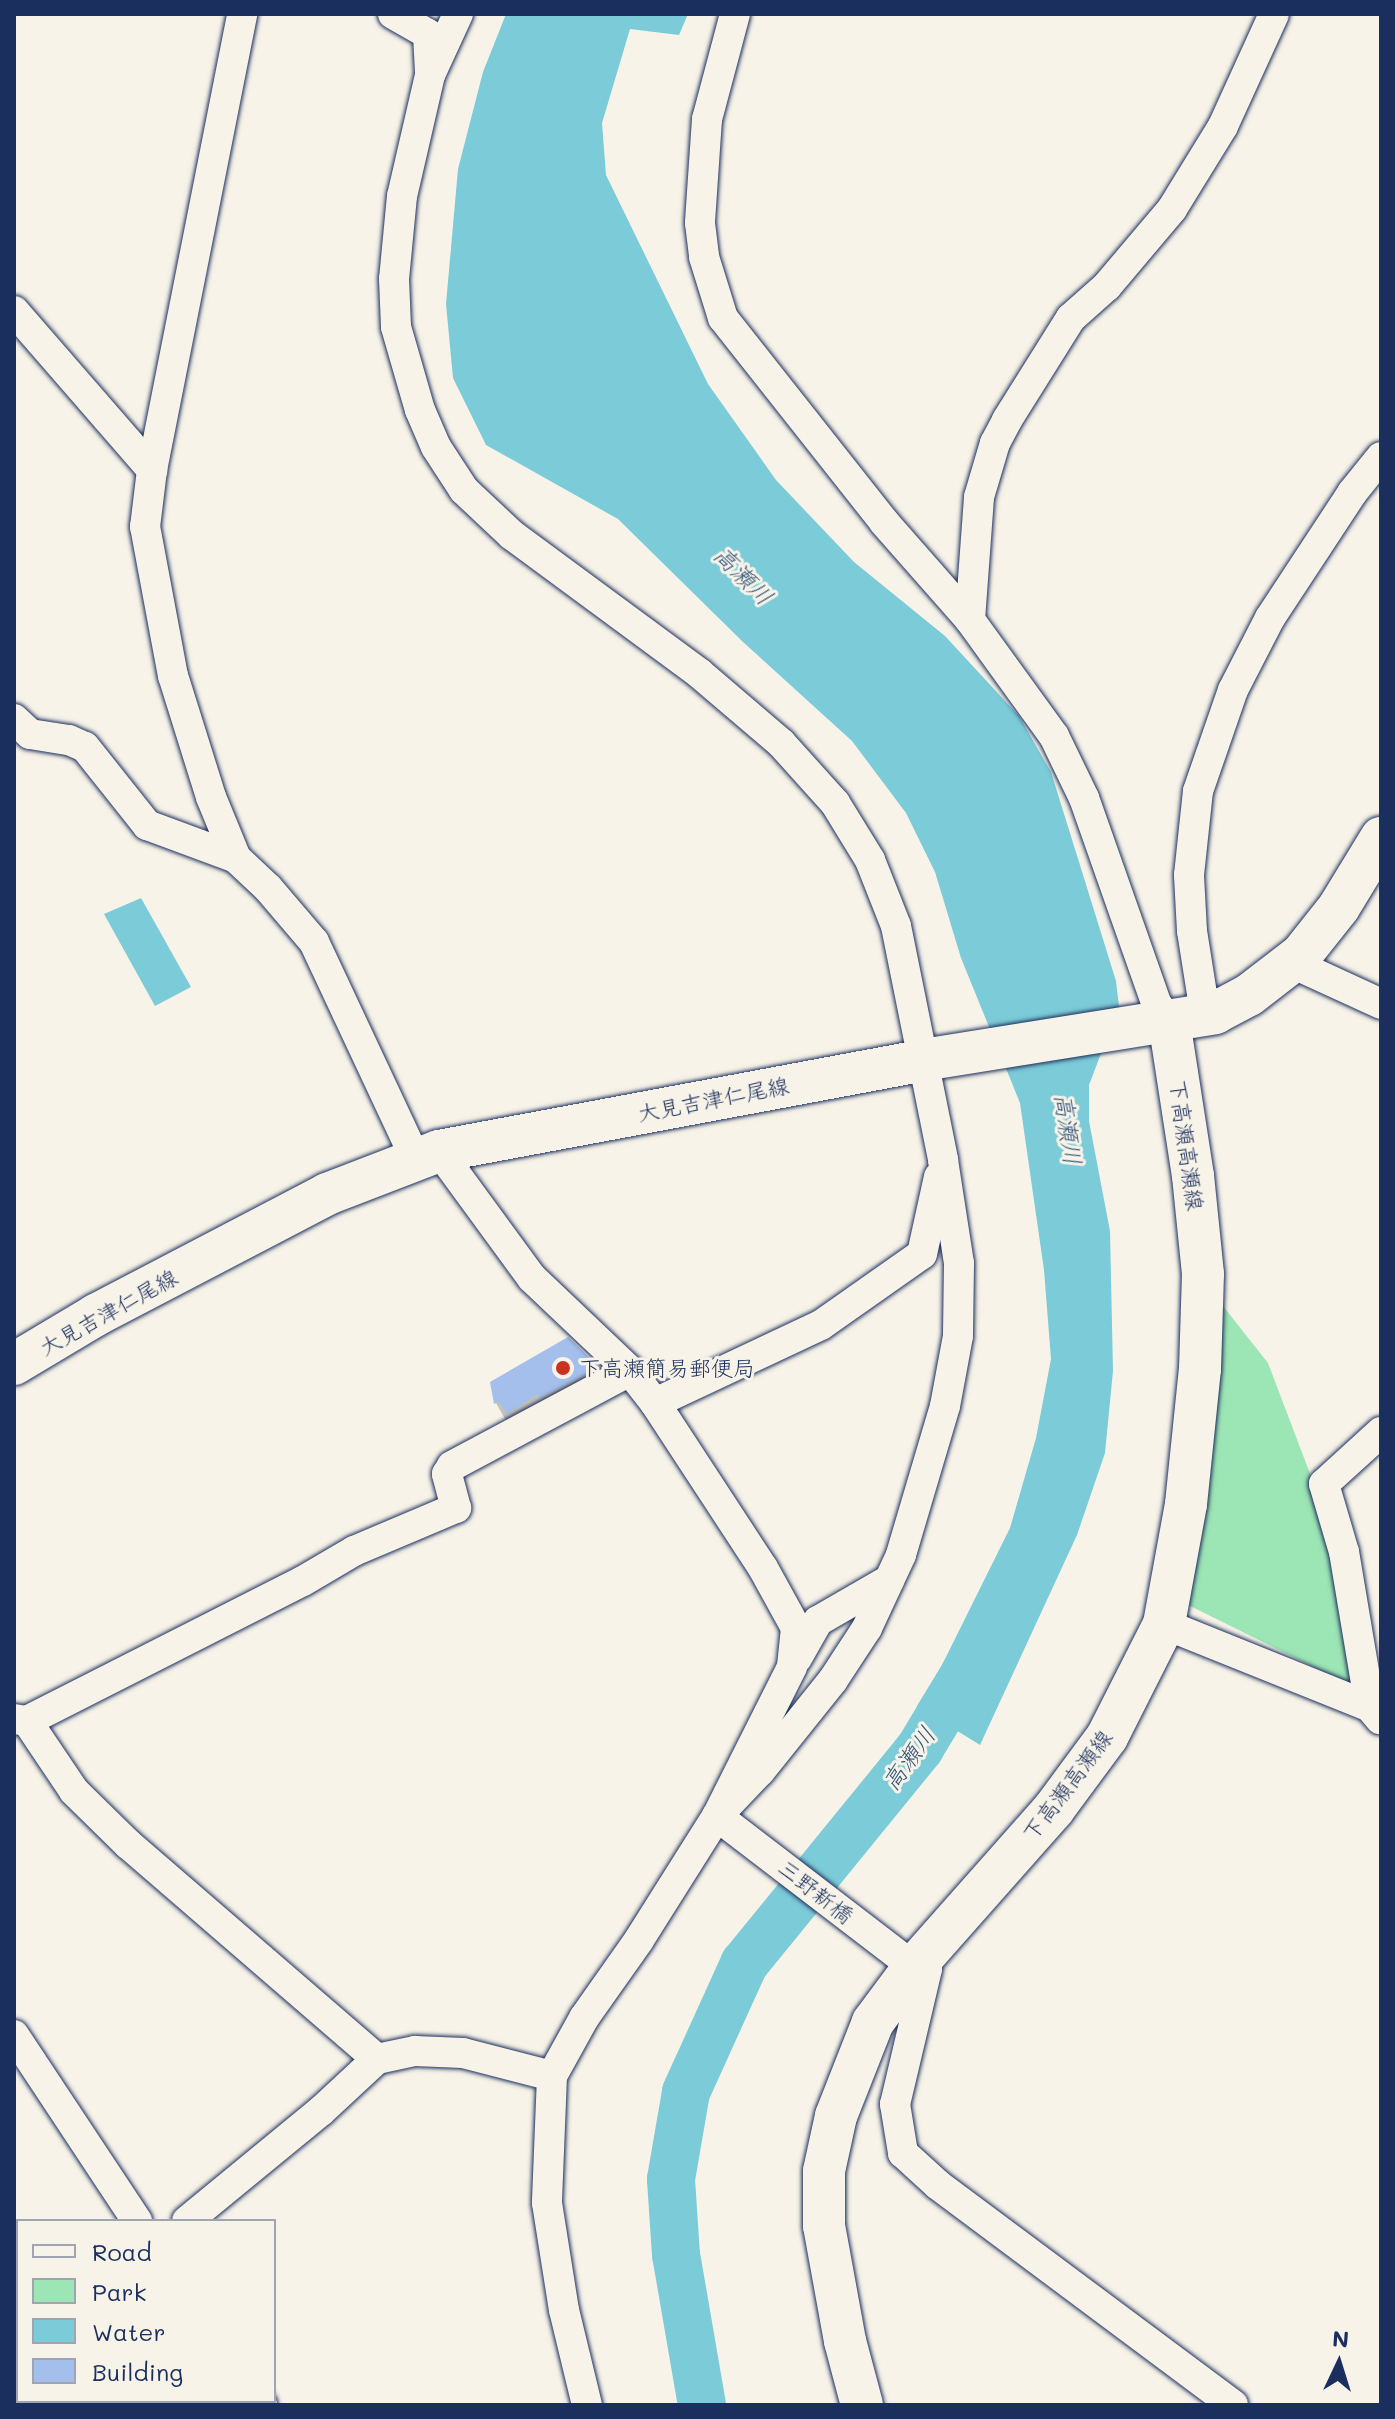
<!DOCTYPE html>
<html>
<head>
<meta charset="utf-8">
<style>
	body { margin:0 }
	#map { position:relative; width:1395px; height:2419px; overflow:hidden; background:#f7f3e8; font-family:Mali,"Klee One",sans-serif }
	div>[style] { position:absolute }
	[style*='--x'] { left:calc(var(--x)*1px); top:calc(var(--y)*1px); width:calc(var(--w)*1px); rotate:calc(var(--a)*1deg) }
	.green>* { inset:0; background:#9ce5b4 }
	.water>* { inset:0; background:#7ccbd8 }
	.shadow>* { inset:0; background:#0003 }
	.river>* { height:48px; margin:-24px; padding:0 24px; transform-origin:24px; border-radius:24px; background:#7ccbd8 }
	.building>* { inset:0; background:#a4bfec }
	.roads { filter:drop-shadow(0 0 2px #1b2f5e) drop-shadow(0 0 2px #1b2f5e) }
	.street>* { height:30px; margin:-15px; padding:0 15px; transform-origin:15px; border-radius:15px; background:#f7f3e8 }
	.secondary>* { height:42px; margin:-21px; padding:0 21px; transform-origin:21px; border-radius:21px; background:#f7f3e8 }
	.dots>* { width:22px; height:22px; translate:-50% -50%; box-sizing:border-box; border:4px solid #f7f3e8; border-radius:50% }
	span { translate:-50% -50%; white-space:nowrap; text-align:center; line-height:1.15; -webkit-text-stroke:6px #f7f3e8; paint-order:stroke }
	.street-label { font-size:22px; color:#1b2f5e }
	.poi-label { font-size:22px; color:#1b2f5e }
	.left { translate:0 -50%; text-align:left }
	.water-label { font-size:24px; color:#33567c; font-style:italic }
	.frame { position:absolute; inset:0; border:16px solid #1b2f5e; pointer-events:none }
	.legend { position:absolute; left:16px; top:2219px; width:260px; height:184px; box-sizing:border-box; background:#f7f3e8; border:2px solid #9fa5b1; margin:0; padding:10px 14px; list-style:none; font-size:24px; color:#1b2f5e }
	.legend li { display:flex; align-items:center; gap:16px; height:40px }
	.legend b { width:40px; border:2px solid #9fa5b1 }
	.north { position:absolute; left:1299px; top:2323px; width:80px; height:80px; -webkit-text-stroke:6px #f7f3e8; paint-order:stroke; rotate:4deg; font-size:22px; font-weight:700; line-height:32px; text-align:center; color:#1b2f5e }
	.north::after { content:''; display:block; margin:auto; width:28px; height:36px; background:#1b2f5e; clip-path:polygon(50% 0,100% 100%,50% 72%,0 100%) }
</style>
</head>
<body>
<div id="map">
	<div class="green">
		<i style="clip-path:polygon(1219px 1301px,1268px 1363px,1317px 1492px,1354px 1687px,1178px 1600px)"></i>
	</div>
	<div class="water">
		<i style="clip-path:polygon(506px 14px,688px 14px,679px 35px,630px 29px,602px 123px,606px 175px,708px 384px,776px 480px,854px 562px,945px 636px,1019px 716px,1051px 772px,1116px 981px,1119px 1006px,1089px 1085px,1089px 1121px,1110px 1231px,1113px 1371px,1105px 1453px,1077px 1535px,980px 1745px,917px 1706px,941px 1667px,1010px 1528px,1036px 1438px,1051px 1359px,1044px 1270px,1020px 1103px,961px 958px,935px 872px,906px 813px,852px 741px,743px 642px,618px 519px,486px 445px,453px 378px,446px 304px,458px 169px,483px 72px)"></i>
		<i style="clip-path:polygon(141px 898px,191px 987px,155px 1006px,104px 914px)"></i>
	</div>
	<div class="shadow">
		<i style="clip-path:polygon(568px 1340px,598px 1368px,611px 1391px,509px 1426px,496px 1403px)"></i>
	</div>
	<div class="river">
		<i style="--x:702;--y:2405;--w:152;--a:-99.8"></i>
		<i style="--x:676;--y:2255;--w:76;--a:-93.8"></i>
		<i style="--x:671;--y:2179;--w:88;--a:-80.2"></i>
		<i style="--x:686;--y:2092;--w:141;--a:-65.6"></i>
		<i style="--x:744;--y:1964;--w:279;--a:-50.8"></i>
		<i style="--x:920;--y:1748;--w:99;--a:-59"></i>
	</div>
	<div class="building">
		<i style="clip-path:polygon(568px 1337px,599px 1367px,540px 1398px,538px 1394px,507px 1414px,499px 1402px,494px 1404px,490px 1382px)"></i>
	</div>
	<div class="roads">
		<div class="street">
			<i style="--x:393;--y:14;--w:40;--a:29.7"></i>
			<i style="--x:428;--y:34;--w:39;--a:87"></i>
			<i style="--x:458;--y:14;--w:67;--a:114.7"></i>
			<i style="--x:430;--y:75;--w:124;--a:103"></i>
			<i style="--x:402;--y:196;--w:83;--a:95.5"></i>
			<i style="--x:394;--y:279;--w:48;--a:87.6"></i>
			<i style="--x:396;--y:327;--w:86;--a:73.9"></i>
			<i style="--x:420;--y:410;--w:40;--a:66.6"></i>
			<i style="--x:436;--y:447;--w:51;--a:56.9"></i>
			<i style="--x:464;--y:490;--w:66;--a:43.2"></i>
			<i style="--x:512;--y:535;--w:232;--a:36.4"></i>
			<i style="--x:699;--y:673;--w:108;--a:40.5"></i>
			<i style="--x:781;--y:743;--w:81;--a:48"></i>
			<i style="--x:835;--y:803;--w:67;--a:58.4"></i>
			<i style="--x:870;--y:860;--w:71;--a:68.5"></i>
			<i style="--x:896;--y:926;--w:239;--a:78.6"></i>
			<i style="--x:943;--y:1160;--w:104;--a:81.2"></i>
			<i style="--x:959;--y:1263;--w:73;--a:90.8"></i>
			<i style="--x:958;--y:1336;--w:71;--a:100.5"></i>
			<i style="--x:945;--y:1406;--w:155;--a:106.5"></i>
			<i style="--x:901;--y:1555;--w:81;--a:115"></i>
			<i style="--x:867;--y:1628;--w:62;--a:123.2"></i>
			<i style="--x:833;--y:1680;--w:117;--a:128.7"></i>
			<i style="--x:760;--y:1771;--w:62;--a:133.7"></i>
			<i style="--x:735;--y:14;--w:109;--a:104.9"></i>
			<i style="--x:707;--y:119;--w:104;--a:93.9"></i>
			<i style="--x:700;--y:223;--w:34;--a:83"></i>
			<i style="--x:704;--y:257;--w:64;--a:72.7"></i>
			<i style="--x:723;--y:318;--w:260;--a:51.7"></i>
			<i style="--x:884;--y:522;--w:130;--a:48.7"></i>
			<i style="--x:970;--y:620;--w:143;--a:54.1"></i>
			<i style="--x:1054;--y:736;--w:69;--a:64.2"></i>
			<i style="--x:1084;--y:798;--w:217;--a:70.6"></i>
			<i style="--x:1156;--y:1003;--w:22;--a:54"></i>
			<i style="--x:14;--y:311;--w:211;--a:49"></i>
			<i style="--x:970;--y:620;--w:123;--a:-85.8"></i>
			<i style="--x:979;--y:497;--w:56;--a:-73.5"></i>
			<i style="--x:995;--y:443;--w:26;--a:-62"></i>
			<i style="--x:1007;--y:420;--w:120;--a:-57.9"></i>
			<i style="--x:1071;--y:318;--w:48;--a:-41.6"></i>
			<i style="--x:1107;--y:286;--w:101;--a:-49.8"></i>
			<i style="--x:1172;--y:209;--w:97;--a:-58.4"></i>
			<i style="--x:1223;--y:126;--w:123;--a:-65.5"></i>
			<i style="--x:14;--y:719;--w:22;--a:43"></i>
			<i style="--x:30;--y:734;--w:39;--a:9"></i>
			<i style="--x:69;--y:740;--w:17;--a:24"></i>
			<i style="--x:85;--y:747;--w:100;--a:51.5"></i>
			<i style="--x:147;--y:825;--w:95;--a:20.3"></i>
			<i style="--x:236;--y:858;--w:44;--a:43.2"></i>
			<i style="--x:268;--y:888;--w:71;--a:49.6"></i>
			<i style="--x:314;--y:942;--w:241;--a:64.9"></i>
			<i style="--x:236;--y:858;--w:66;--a:-112.3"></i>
			<i style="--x:211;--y:797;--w:127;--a:-107.4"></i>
			<i style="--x:173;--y:676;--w:152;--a:-100.6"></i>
			<i style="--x:145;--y:527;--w:57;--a:-83"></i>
			<i style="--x:152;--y:470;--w:465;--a:-78.8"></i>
			<i style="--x:1292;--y:963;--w:98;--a:24.7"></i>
			<i style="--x:1215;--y:1013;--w:23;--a:-124"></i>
			<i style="--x:1202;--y:994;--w:64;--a:-99"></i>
			<i style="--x:1192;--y:931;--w:56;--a:-93.1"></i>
			<i style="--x:1189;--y:875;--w:84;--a:-83.9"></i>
			<i style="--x:1198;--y:791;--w:107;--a:-70.9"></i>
			<i style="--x:1233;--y:690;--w:81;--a:-62.8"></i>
			<i style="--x:1270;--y:618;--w:149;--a:-56.7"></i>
			<i style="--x:1352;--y:493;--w:46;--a:-51.1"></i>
			<i style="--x:439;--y:1151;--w:157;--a:53.8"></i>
			<i style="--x:532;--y:1278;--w:135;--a:43.5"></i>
			<i style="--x:630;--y:1371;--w:41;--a:52"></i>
			<i style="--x:655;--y:1403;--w:197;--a:56.8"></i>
			<i style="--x:763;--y:1568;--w:68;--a:61.2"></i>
			<i style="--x:796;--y:1628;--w:39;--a:96"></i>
			<i style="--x:792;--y:1667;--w:167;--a:116.7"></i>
			<i style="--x:717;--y:1816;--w:146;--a:122.2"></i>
			<i style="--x:639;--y:1940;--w:95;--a:125.2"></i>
			<i style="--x:584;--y:2018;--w:66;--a:118.9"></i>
			<i style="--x:552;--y:2076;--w:127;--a:92.3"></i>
			<i style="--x:547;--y:2203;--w:108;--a:81"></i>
			<i style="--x:564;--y:2310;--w:98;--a:76.4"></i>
			<i style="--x:655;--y:1403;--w:183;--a:-25.2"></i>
			<i style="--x:821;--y:1325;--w:123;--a:-35.1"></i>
			<i style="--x:922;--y:1254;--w:79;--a:-77.6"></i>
			<i style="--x:1164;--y:1624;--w:222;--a:21.9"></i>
			<i style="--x:1370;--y:1707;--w:16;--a:50"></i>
			<i style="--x:797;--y:1658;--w:43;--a:-60.4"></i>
			<i style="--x:818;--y:1621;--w:82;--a:-30"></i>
			<i style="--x:1370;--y:1707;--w:157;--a:-99.5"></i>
			<i style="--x:1344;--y:1552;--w:71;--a:-106.4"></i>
			<i style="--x:1324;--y:1484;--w:77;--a:-42.4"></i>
			<i style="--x:14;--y:1719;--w:13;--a:9"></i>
			<i style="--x:27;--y:1721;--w:309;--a:-26.9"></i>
			<i style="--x:303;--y:1581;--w:59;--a:-30.5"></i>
			<i style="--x:354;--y:1551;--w:111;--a:-22.9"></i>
			<i style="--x:456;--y:1508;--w:35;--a:-105"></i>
			<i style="--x:447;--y:1474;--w:9;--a:-58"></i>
			<i style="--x:452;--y:1466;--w:202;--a:-28.1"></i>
			<i style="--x:27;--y:1721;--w:84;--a:56.1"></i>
			<i style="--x:74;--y:1791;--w:76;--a:44.5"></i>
			<i style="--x:128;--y:1844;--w:329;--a:40.8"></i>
			<i style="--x:717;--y:1816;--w:248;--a:37.5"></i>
			<i style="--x:914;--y:1967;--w:13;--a:9"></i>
			<i style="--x:927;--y:1969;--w:139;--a:103.3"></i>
			<i style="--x:895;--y:2104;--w:50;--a:80.7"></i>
			<i style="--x:903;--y:2153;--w:47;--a:42.4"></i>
			<i style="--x:938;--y:2185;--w:368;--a:36.7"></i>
			<i style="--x:14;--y:2035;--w:223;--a:56.5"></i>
			<i style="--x:187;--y:2221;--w:173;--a:-39.4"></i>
			<i style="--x:321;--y:2111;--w:76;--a:-42.9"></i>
			<i style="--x:377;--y:2059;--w:39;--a:-12"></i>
			<i style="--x:415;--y:2051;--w:48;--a:2.4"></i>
			<i style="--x:463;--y:2053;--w:92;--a:14.5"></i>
			<i style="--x:14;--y:2361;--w:5;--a:-37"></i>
			<i style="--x:259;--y:2401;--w:5;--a:53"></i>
		</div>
		<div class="secondary">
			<i style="--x:14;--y:1364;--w:96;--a:-30.9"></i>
			<i style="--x:96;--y:1315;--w:261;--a:-27.6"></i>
			<i style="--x:327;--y:1194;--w:120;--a:-21"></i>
			<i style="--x:439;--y:1151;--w:492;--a:-10.6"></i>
			<i style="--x:923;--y:1060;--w:296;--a:-9.1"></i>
			<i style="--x:1215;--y:1013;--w:38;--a:-28"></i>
			<i style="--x:1249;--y:995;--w:66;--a:-37.6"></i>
			<i style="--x:1301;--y:955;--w:61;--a:-51.6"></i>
			<i style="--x:1339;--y:907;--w:81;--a:-58.7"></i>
			<i style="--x:862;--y:2405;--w:66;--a:-104.9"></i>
			<i style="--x:845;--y:2341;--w:117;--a:-100.3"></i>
			<i style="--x:824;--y:2226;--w:55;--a:-90"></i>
			<i style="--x:824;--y:2171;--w:56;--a:-77.7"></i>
			<i style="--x:836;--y:2116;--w:101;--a:-68.5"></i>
			<i style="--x:873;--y:2022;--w:69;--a:-53.3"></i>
			<i style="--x:914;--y:1967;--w:210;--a:-48.5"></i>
			<i style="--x:1053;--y:1810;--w:91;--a:-53.5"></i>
			<i style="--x:1107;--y:1737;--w:127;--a:-63.2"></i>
			<i style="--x:1164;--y:1624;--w:122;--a:-79.6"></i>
			<i style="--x:1186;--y:1504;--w:136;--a:-84.1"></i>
			<i style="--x:1200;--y:1369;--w:95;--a:-88.2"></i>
			<i style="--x:1203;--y:1274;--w:99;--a:-95.8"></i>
			<i style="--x:1193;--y:1176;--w:157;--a:-98.8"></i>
		</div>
	</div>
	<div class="dots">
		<i style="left:563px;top:1368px;background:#c8321e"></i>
	</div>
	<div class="street-label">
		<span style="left:713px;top:1099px;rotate:-11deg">大見吉津仁尾線</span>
		<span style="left:1187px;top:1145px;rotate:82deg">下高瀬高瀬線</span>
		<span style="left:108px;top:1312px;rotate:-29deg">大見吉津仁尾線</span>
		<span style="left:1067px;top:1785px;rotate:-53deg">下高瀬高瀬線</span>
		<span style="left:816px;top:1891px;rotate:38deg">三野新橋</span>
	</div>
	<div class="poi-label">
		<span class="left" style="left:579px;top:1368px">下高瀬簡易郵便局</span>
	</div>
	<div class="water-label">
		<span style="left:744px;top:575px;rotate:45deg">高瀬川</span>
		<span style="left:1069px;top:1129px;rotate:82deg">高瀬川</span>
		<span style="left:908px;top:1758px;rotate:-54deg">高瀬川</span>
	</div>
	<div class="frame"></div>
	<ul class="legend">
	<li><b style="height:10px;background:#f7f3e8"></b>Road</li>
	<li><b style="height:22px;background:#9ce5b4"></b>Park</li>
	<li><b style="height:22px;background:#7ccbd8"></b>Water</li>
	<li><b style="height:22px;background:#a4bfec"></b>Building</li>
	</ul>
	<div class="north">N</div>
</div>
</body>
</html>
